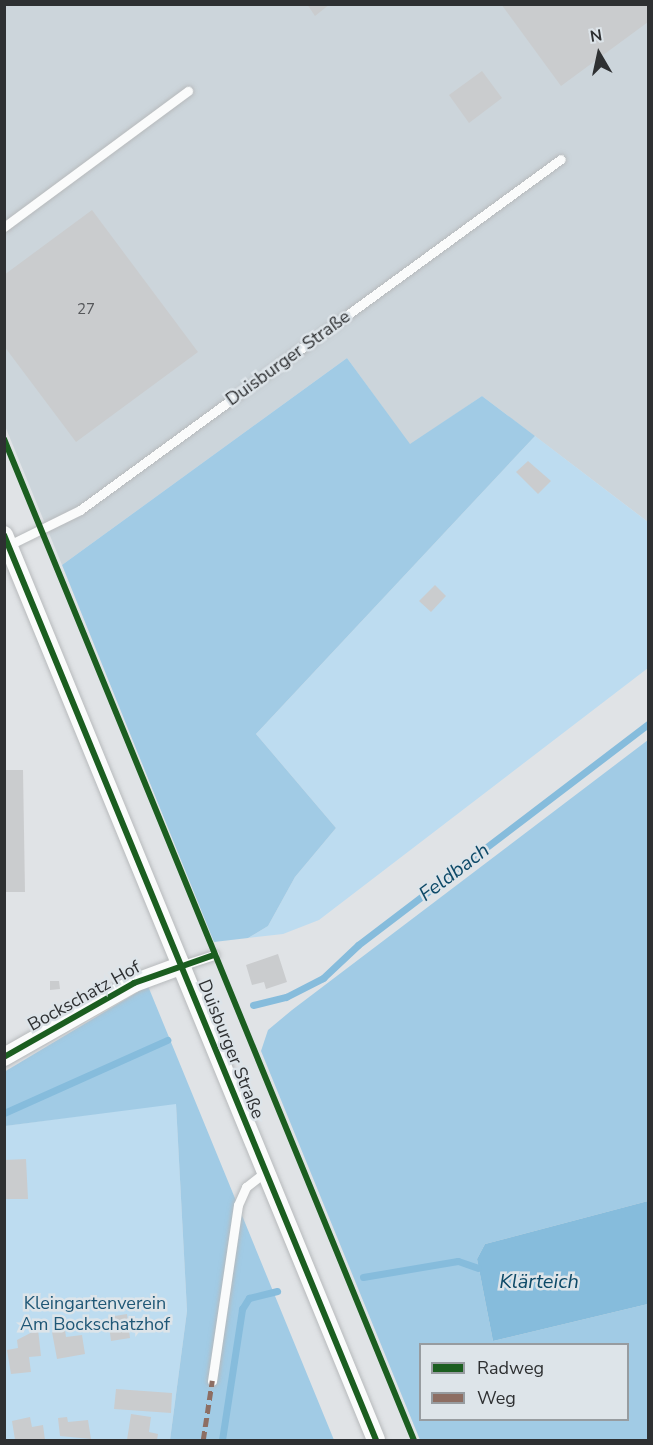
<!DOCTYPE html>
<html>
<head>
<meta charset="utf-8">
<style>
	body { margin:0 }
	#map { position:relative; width:653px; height:1445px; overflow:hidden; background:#e0e3e6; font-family:"Nunito Sans",sans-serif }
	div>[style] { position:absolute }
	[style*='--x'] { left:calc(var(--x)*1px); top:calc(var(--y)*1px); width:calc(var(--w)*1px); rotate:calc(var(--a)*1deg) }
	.built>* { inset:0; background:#ccd5db }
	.green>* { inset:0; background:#bddcf0 }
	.forest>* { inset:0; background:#a1cbe5 }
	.water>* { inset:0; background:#86bcdc }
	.stream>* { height:7px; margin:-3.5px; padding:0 3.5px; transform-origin:3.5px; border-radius:3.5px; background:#86bcdc }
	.building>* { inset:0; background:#caccce }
	.roads { filter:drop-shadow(0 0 2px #b7babc) drop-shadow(0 0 2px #b7babc) }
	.service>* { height:9px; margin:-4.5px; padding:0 4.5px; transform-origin:4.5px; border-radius:4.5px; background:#fafbfb }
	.minor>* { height:18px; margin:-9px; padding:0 9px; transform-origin:9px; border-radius:9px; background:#fafbfb }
	.quiet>* { height:4.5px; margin-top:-2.25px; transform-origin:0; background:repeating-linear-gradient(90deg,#8d6e63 0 9px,transparent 0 13.5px) }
	.cycleway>* { height:6px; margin:-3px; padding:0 3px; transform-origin:3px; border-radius:3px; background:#1b5e20 }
	span { translate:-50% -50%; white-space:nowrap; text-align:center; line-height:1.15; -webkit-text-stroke:5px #dde4e9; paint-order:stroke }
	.number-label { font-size:15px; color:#56585b }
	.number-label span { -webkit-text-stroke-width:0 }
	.street-label { font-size:18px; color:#2e3032 }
	.park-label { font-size:18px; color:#1f5776 }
	.water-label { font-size:20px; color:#0e4a68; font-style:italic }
	.frame { position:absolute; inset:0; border:6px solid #2e3032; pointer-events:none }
	.legend { position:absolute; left:419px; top:1343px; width:210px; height:78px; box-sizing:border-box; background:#dde4e9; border:2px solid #979ca0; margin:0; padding:8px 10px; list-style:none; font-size:18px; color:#2e3032 }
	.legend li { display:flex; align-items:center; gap:12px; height:30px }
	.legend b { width:30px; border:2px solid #979ca0 }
	.north { position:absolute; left:569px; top:24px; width:60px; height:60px; -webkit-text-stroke:4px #dde4e9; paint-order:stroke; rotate:351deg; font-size:16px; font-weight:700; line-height:24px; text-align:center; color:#2e3032 }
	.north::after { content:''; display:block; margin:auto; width:21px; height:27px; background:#2e3032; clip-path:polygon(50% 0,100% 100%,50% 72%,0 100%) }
</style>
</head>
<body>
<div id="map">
	<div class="built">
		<i style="clip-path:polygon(4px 5px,648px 5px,648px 522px,482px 396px,410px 445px,347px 358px,62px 565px,5px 426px)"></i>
	</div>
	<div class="green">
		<i style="clip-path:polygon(535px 436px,648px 522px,648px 668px,319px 920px,283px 934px,248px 938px,268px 926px,295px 877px,336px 828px,256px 734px)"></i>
		<i style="clip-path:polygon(176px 1103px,187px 1311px,170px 1440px,5px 1440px,4px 1126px)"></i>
	</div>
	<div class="forest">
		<i style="clip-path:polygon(347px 358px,410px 444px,482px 396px,535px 436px,256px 734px,336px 828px,295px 877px,268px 926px,248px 938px,214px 942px,62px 565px)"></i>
		<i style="clip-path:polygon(evenodd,648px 740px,648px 1201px,485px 1244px,477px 1259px,493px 1341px,648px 1304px,648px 1440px,420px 1440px,261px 1051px,268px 1030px,292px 1010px,648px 740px,420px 1344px,628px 1344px,628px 1420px,420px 1420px,420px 1344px)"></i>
		<i style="clip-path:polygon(148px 986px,334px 1440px,170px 1440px,187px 1311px,176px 1104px,5px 1126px,4px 1072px)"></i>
	</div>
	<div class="water">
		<i style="clip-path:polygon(648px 1201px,648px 1304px,493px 1341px,477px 1259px,485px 1244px)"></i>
	</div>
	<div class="stream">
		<i style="--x:253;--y:1005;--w:34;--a:-14"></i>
		<i style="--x:286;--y:997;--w:42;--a:-27.2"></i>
		<i style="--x:323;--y:978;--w:48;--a:-43.3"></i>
		<i style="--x:358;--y:945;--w:365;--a:-37.3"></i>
		<i style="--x:4;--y:1113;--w:179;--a:-24.1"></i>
		<i style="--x:363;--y:1277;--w:96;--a:-9.6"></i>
		<i style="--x:458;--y:1261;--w:21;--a:19"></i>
		<i style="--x:222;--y:1440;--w:133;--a:-81.3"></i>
		<i style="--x:242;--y:1309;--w:13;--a:-58"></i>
		<i style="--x:249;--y:1298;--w:29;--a:-14"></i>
	</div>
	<div class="building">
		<i style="clip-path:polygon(307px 4px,330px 4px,315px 16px)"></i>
		<i style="clip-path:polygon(501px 4px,648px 4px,648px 22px,561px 86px)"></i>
		<i style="clip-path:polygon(482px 71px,502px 98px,469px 123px,449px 95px)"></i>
		<i style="clip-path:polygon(92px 210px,198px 352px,76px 442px,4px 346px,4px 275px)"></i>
		<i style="clip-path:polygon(528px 461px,551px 481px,538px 494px,516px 472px)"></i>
		<i style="clip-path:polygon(435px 585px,446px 596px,431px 612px,419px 601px)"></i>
		<i style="clip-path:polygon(4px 770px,23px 770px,25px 892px,4px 892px)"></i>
		<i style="clip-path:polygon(278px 954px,287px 982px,266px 989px,264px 982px,252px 985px,246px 965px)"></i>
		<i style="clip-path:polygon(50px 981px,59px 981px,60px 989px,50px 990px)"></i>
		<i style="clip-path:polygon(26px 1159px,28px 1199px,4px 1199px,4px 1160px)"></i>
		<i style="clip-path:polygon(127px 1314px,130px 1338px,111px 1341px,108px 1317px)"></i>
		<i style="clip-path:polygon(38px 1329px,41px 1356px,29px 1357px,31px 1372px,11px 1374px,7px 1350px,18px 1348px,17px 1340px)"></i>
		<i style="clip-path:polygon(65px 1330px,66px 1337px,82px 1335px,85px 1354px,57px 1359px,52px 1332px)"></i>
		<i style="clip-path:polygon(116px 1389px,172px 1393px,171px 1413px,114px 1409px)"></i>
		<i style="clip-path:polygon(131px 1414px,151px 1417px,149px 1432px,158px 1434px,157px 1440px,127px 1440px)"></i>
		<i style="clip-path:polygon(30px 1417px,32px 1427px,43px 1425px,45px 1440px,15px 1440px,12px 1421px)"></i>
		<i style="clip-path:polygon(67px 1417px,68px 1422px,88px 1420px,91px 1439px,60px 1436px,58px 1418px)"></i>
	</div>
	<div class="roads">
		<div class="service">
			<i style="--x:4;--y:227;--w:229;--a:-36.5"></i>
			<i style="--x:9;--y:545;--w:79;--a:-26.2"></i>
			<i style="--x:80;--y:510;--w:595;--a:-36.12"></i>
			<i style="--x:180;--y:966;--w:36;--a:-18"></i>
			<i style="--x:212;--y:1381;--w:178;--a:-81.6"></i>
			<i style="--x:238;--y:1205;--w:20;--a:-66"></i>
			<i style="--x:246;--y:1187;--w:24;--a:-38"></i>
		</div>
		<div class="minor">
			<i style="--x:4;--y:535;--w:978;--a:67.65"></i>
			<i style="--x:4;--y:1057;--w:150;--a:-29.6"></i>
			<i style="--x:134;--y:983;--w:49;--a:-20.3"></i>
		</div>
	</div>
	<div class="quiet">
		<i style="--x:203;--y:1440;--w:60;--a:-81.3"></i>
	</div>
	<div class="cycleway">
		<i style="--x:4;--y:439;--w:1082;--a:67.73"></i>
		<i style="--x:4;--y:535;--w:978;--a:67.65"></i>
		<i style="--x:4;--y:1057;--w:150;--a:-29.6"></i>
		<i style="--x:134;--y:983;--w:85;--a:-19.3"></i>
	</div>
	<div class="number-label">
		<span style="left:86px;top:310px">27</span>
	</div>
	<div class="street-label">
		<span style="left:288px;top:358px;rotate:-36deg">Duisburger Straße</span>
		<span style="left:84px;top:996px;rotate:-29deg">Bockschatz Hof</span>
		<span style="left:231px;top:1049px;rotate:68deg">Duisburger Straße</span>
	</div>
	<div class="park-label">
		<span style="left:95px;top:1314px">Kleingartenverein<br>Am Bockschatzhof</span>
	</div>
	<div class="water-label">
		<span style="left:454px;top:872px;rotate:-37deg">Feldbach</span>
		<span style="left:539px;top:1281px">Klärteich</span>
	</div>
	<div class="frame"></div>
	<ul class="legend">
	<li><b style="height:8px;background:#1b5e20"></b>Radweg</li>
	<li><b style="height:8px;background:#8d6e63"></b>Weg</li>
	</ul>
	<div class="north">N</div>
</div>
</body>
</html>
